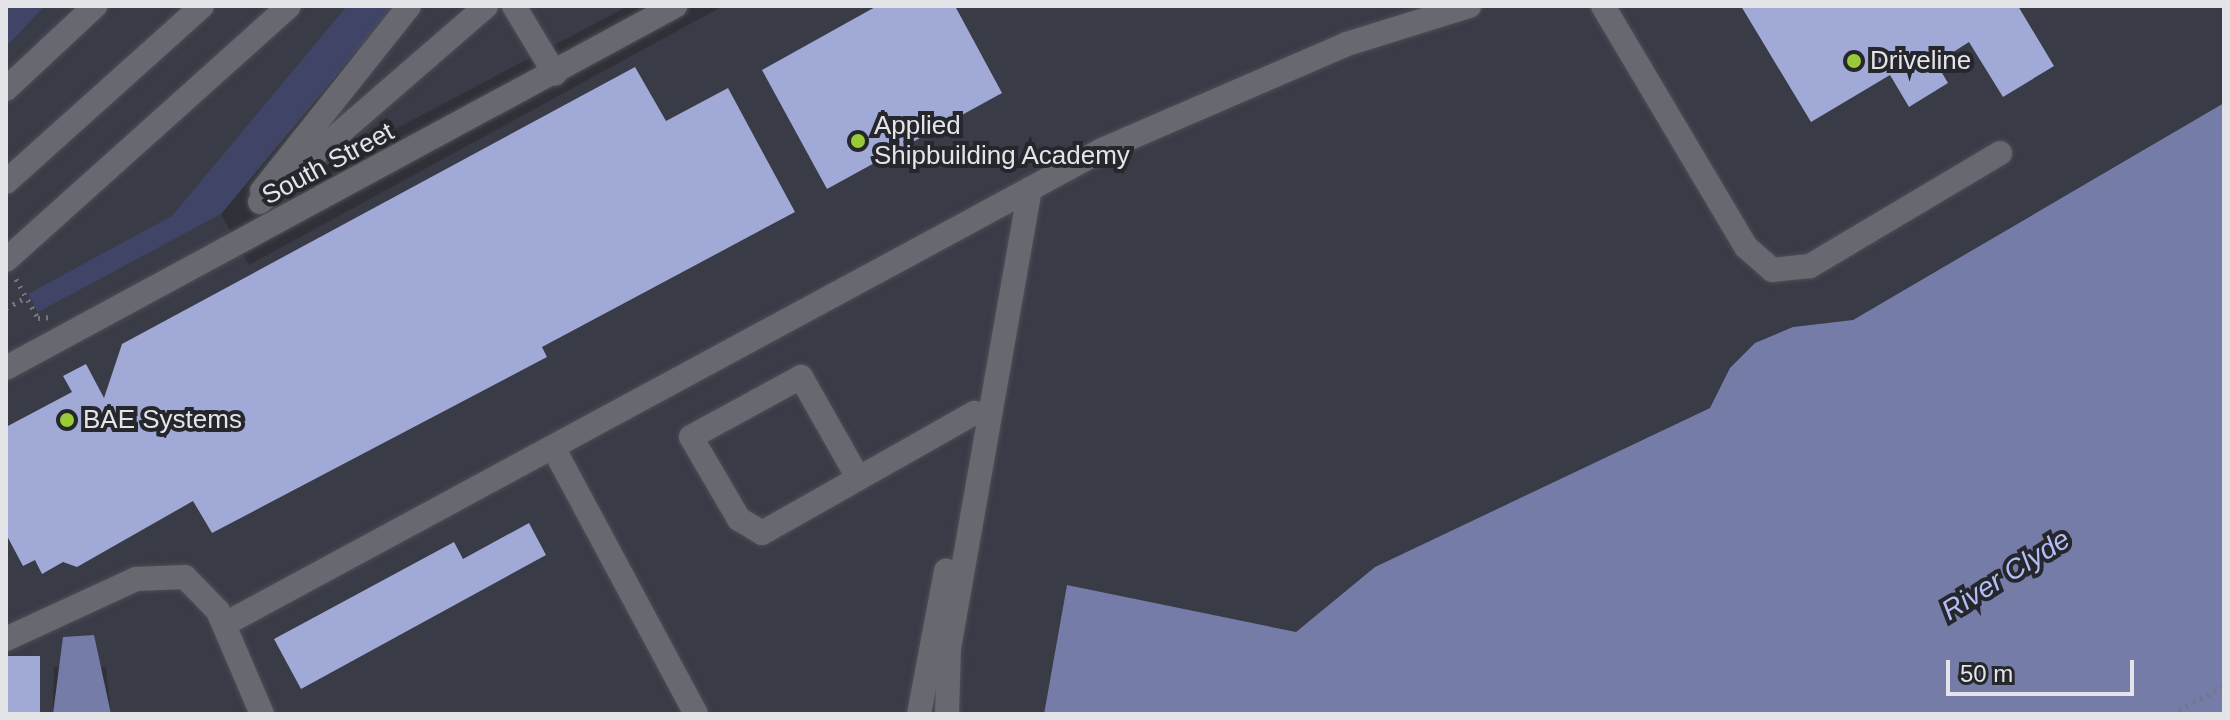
<!DOCTYPE html>
<html>
<head>
<meta charset="utf-8">
<style>
	body { margin:0 }
	#map { position:relative; width:2230px; height:720px; overflow:hidden; background:#303138; font-family:Helvetica,sans-serif }
	div>[style] { position:absolute }
	[style*='--x'] { left:calc(var(--x)*1px); top:calc(var(--y)*1px); width:calc(var(--w)*1px); rotate:calc(var(--a)*1deg) }
	.built>* { inset:0; background:#393b47 }
	.green>* { inset:0; background:#404568 }
	.water>* { inset:0; background:#757ca7 }
	.building>* { inset:0; background:#a1a9d7 }
	.path>* { height:5px; margin-top:-2.5px; transform-origin:0; background:repeating-linear-gradient(90deg,#75767c 0 2px,transparent 0 8px) }
	.roads { filter:drop-shadow(0 0 2px #4d4e54) drop-shadow(0 0 2px #4d4e54) }
	.minor>* { height:24px; margin:-12px; padding:0 12px; transform-origin:12px; border-radius:12px; background:#686970 }
	.dots>* { width:22px; height:22px; translate:-50% -50%; box-sizing:border-box; border:4px solid #26272d; border-radius:50% }
	span { translate:-50% -50%; white-space:nowrap; text-align:center; line-height:1.15; -webkit-text-stroke:8px #26272d; paint-order:stroke }
	.poi-label { font-size:26px; color:#e4e5e9 }
	.left { translate:0 -50%; text-align:left }
	.street-label { font-size:26px; color:#e4e5e9 }
	.water-label { font-size:28px; color:#b4bdf4; font-style:italic }
	.frame { position:absolute; inset:0; border:8px solid #e4e5e9; pointer-events:none }
	.scale { position:absolute; left:1946px; top:660px; width:188px; height:36px; box-sizing:border-box; border:4px solid #e4e5e9; border-top:0; padding-left:10px; font-size:24px; line-height:28px; white-space:nowrap; color:#e4e5e9; -webkit-text-stroke:6px #26272d; paint-order:stroke }
</style>
</head>
<body>
<div id="map">
	<div class="built">
		<i style="clip-path:polygon(45px 6px,394px 6px,221px 214px,249px 265px,723px 6px,2224px 6px,2224px 103px,1853px 320px,1793px 327px,1755px 343px,1710px 408px,1375px 567px,1296px 632px,1067px 585px,1044px 714px,111px 714px,106px 667px,54px 667px,53px 714px,6px 714px,6px 47px)"></i>
		<i style="clip-path:polygon(425px 6px,628px 6px,303px 178px,315px 137px)"></i>
	</div>
	<div class="green">
		<i style="clip-path:polygon(6px 6px,45px 6px,6px 47px)"></i>
		<i style="clip-path:polygon(347px 6px,394px 6px,221px 214px,38px 312px,28px 294px,172px 216px)"></i>
	</div>
	<div class="water">
		<i style="clip-path:polygon(2224px 103px,2224px 714px,1044px 714px,1067px 585px,1296px 632px,1375px 567px,1710px 408px,1730px 368px,1755px 343px,1793px 327px,1853px 320px)"></i>
		<i style="clip-path:polygon(94px 635px,111px 714px,53px 714px,63px 637px)"></i>
	</div>
	<div class="building">
		<i style="clip-path:polygon(877px 6px,955px 6px,1002px 93px,827px 189px,762px 70px)"></i>
		<i style="clip-path:polygon(1741px 6px,2018px 6px,2054px 66px,2003px 97px,1969px 42px,1936px 63px,1948px 83px,1909px 107px,1890px 75px,1811px 122px)"></i>
		<i style="clip-path:polygon(635px 67px,666px 121px,728px 88px,795px 212px,542px 347px,547px 357px,212px 533px,193px 501px,77px 567px,63px 562px,42px 574px,35px 560px,23px 566px,6px 534px,6px 427px,72px 392px,63px 376px,86px 364px,104px 398px,122px 344px)"></i>
		<i style="clip-path:polygon(529px 523px,546px 555px,301px 689px,274px 639px,454px 542px,463px 559px)"></i>
		<i style="clip-path:polygon(6px 656px,40px 656px,40px 714px,6px 714px)"></i>
	</div>
	<div class="path">
		<i style="--x:16;--y:279;--w:45;--a:60.6"></i>
		<i style="--x:38;--y:318;--w:13;--a:-4"></i>
		<i style="--x:6;--y:308;--w:24;--a:-28"></i>
		<i style="--x:2172;--y:714;--w:59;--a:-28.3"></i>
	</div>
	<div class="roads">
		<div class="minor">
			<i style="--x:514;--y:6;--w:79;--a:58.9"></i>
			<i style="--x:1603;--y:6;--w:280;--a:59.3"></i>
			<i style="--x:1746;--y:247;--w:35;--a:41"></i>
			<i style="--x:1772;--y:270;--w:38;--a:-6"></i>
			<i style="--x:1810;--y:266;--w:221;--a:-30.7"></i>
			<i style="--x:6;--y:89;--w:122;--a:-43"></i>
			<i style="--x:6;--y:182;--w:263;--a:-41.9"></i>
			<i style="--x:262;--y:191;--w:236;--a:-51.5"></i>
			<i style="--x:260;--y:202;--w:299;--a:-40.9"></i>
			<i style="--x:6;--y:260;--w:380;--a:-41.9"></i>
			<i style="--x:6;--y:368;--w:761;--a:-28.42"></i>
			<i style="--x:555;--y:451;--w:298;--a:61.8"></i>
			<i style="--x:857;--y:476;--w:114;--a:-119.5"></i>
			<i style="--x:801;--y:377;--w:125;--a:151.4"></i>
			<i style="--x:691;--y:437;--w:95;--a:59.7"></i>
			<i style="--x:739;--y:519;--w:27;--a:31"></i>
			<i style="--x:762;--y:533;--w:244;--a:-29.5"></i>
			<i style="--x:225;--y:624;--w:997;--a:-28.39"></i>
			<i style="--x:1102;--y:150;--w:267;--a:-23.4"></i>
			<i style="--x:1347;--y:44;--w:128;--a:-17.3"></i>
			<i style="--x:6;--y:639;--w:143;--a:-24.8"></i>
			<i style="--x:136;--y:579;--w:49;--a:-2.3"></i>
			<i style="--x:185;--y:577;--w:47;--a:45.9"></i>
			<i style="--x:218;--y:611;--w:112;--a:66.9"></i>
			<i style="--x:919;--y:714;--w:146;--a:-79.3"></i>
			<i style="--x:947;--y:714;--w:66;--a:-88.3"></i>
			<i style="--x:949;--y:648;--w:466;--a:-80"></i>
		</div>
	</div>
	<div class="dots">
		<i style="left:1854px;top:61px;background:#98cb37"></i>
		<i style="left:858px;top:141px;background:#98cb37"></i>
		<i style="left:67px;top:420px;background:#98cb37"></i>
	</div>
	<div class="poi-label">
		<span class="left" style="left:1870px;top:61px">Driveline</span>
		<span class="left" style="left:874px;top:141px">Applied<br>Shipbuilding Academy</span>
		<span class="left" style="left:83px;top:420px">BAE Systems</span>
	</div>
	<div class="street-label">
		<span style="left:328px;top:164px;rotate:-28deg">South Street</span>
	</div>
	<div class="water-label">
		<span style="left:2006px;top:575px;rotate:-32deg">River Clyde</span>
	</div>
	<div class="frame"></div>
	<div class="scale">50 m</div>
</div>
</body>
</html>
